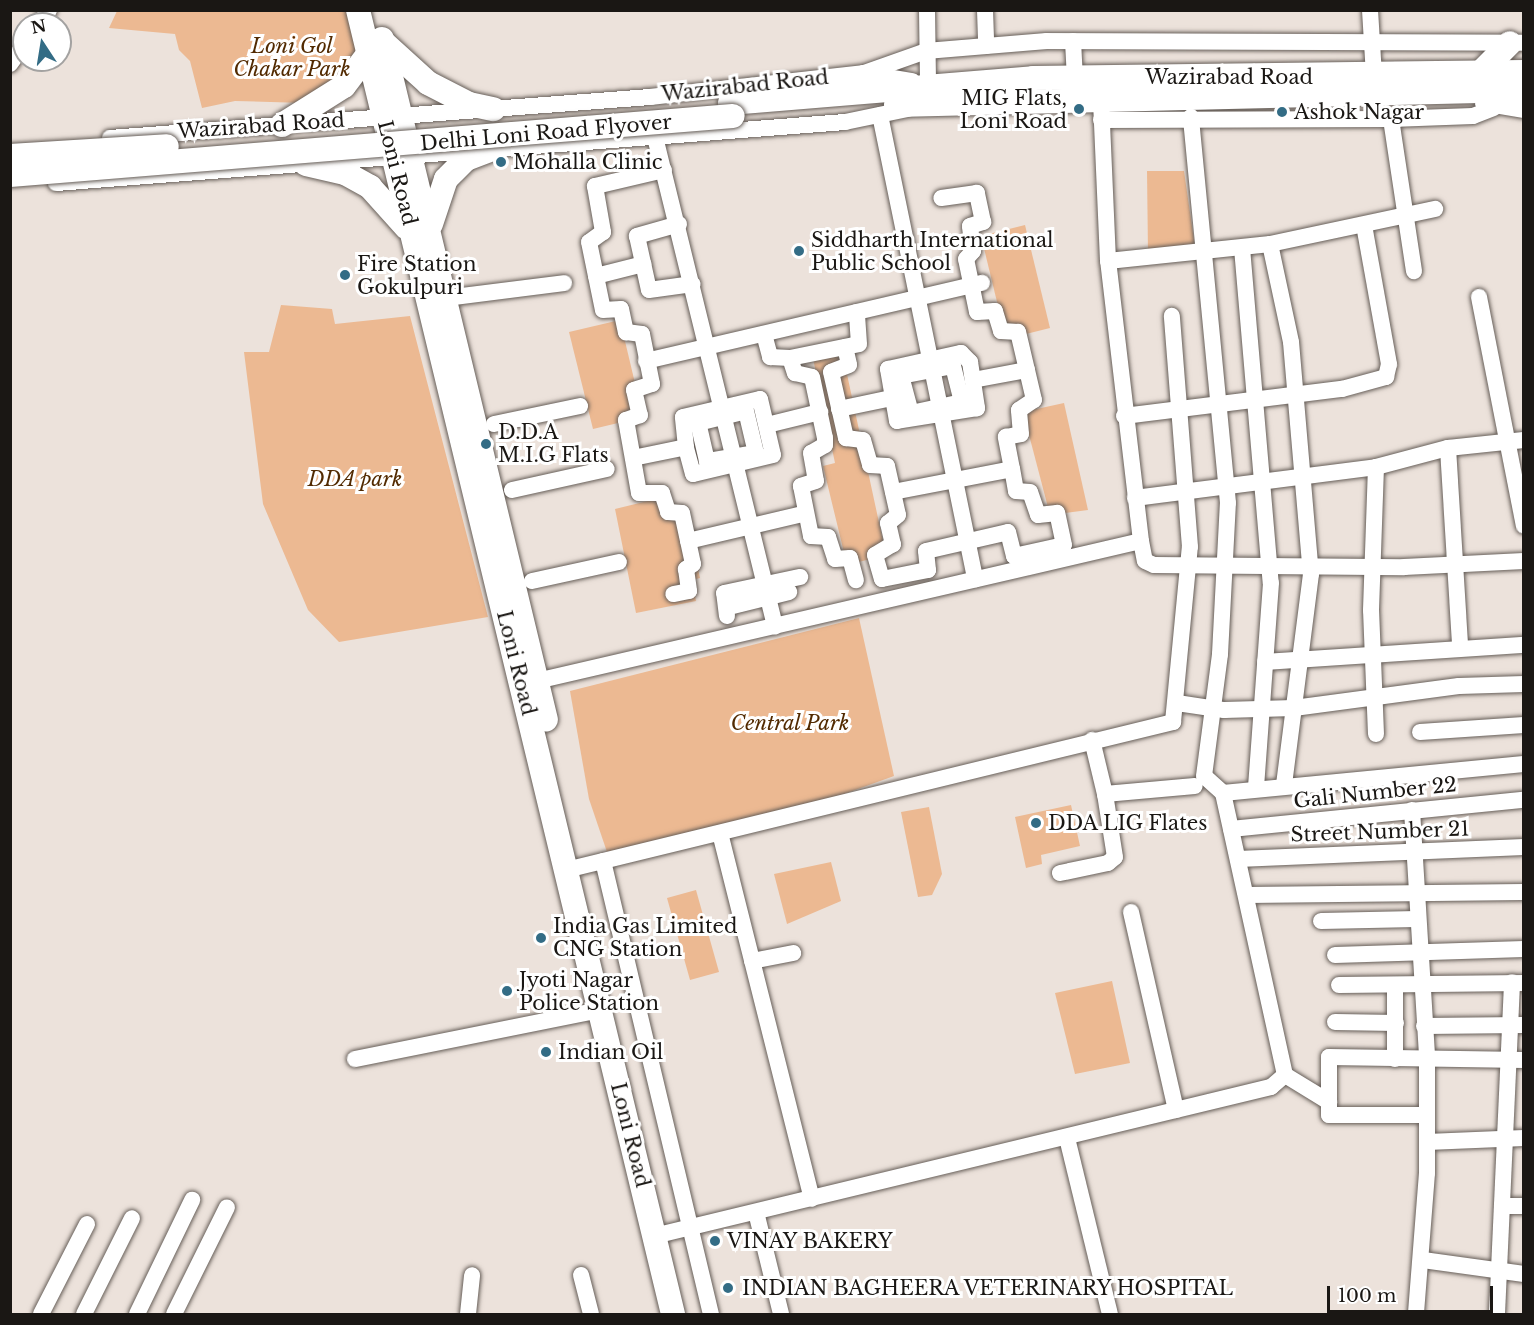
<!DOCTYPE html>
<html>
<head>
<meta charset="utf-8">
<style>
	body { margin:0 }
	#map { position:relative; width:1534px; height:1325px; overflow:hidden; background:#ece2db; font-family:"Libre Baskerville",serif }
	div>[style] { position:absolute }
	[style*='--x'] { left:calc(var(--x)*1px); top:calc(var(--y)*1px); width:calc(var(--w)*1px); rotate:calc(var(--a)*1deg) }
	.green>* { inset:0; background:#ecb992 }
	.roads { filter:drop-shadow(0 0 2px #665e58) drop-shadow(0 0 2px #665e58) }
	.minor>* { height:16px; margin:-8px; padding:0 8px; transform-origin:8px; border-radius:8px; background:#fff }
	.highway>* { height:24px; margin:-12px; padding:0 12px; transform-origin:12px; border-radius:12px; background:#fff }
	.bridges { filter:drop-shadow(0 0 2px #665e58) drop-shadow(0 0 2px #665e58) }
	.highway-bridge>* { height:24px; margin:-12px; padding:0 12px; transform-origin:12px; border-radius:12px; background:#fff }
	.dots>* { width:16px; height:16px; translate:-50% -50%; box-sizing:border-box; border:3px solid #fff; border-radius:50% }
	span { translate:-50% -50%; white-space:nowrap; text-align:center; line-height:1.15; -webkit-text-stroke:6px #fff; paint-order:stroke }
	.park-label { font-size:20px; color:#522a01; font-style:italic }
	.street-label { font-size:20px; color:#1a1714 }
	.poi-label { font-size:20px; color:#1a1714 }
	.right { translate:-100% -50%; text-align:right }
	.left { translate:0 -50%; text-align:left }
	.frame { position:absolute; inset:0; border:12px solid #1a1714; pointer-events:none }
	.north { position:absolute; left:12px; top:12px; width:60px; height:60px; box-sizing:border-box; background:#fff; border:2px solid #a3a2a1; border-radius:50%; rotate:348deg; font-size:16px; font-weight:700; line-height:24px; text-align:center; color:#1a1714 }
	.north::after { content:''; display:block; margin:auto; width:21px; height:27px; background:#336c85; clip-path:polygon(50% 0,100% 100%,50% 72%,0 100%) }
	.scale { position:absolute; left:1327px; top:1286px; width:166px; height:27px; box-sizing:border-box; border:3px solid #1a1714; border-top:0; padding-left:8px; font-size:18px; line-height:21px; white-space:nowrap; color:#1a1714; -webkit-text-stroke:4px #fff; paint-order:stroke }
</style>
</head>
<body>
<div id="map">
	<div class="green">
		<i style="clip-path:polygon(117px 11px,351px 11px,361px 50px,322px 96px,304px 103px,235px 101px,202px 108px,190px 61px,179px 50px,175px 34px,109px 28px)"></i>
		<i style="clip-path:polygon(1147px 171px,1184px 171px,1195px 247px,1148px 253px)"></i>
		<i style="clip-path:polygon(1025px 225px,1050px 328px,1006px 339px,981px 236px)"></i>
		<i style="clip-path:polygon(281px 305px,332px 309px,335px 324px,410px 316px,488px 617px,339px 642px,308px 610px,263px 504px,244px 352px,269px 352px)"></i>
		<i style="clip-path:polygon(620px 320px,643px 417px,593px 429px,569px 332px)"></i>
		<i style="clip-path:polygon(846px 342px,845px 365px,886px 555px,847px 565px,823px 466px,835px 463px,811px 349px)"></i>
		<i style="clip-path:polygon(1064px 403px,1088px 510px,1050px 515px,1023px 412px)"></i>
		<i style="clip-path:polygon(664px 497px,687px 516px,700px 578px,692px 580px,696px 601px,636px 613px,615px 509px)"></i>
		<i style="clip-path:polygon(859px 618px,894px 776px,819px 803px,607px 852px,589px 799px,570px 691px)"></i>
		<i style="clip-path:polygon(1071px 805px,1080px 846px,1041px 855px,1042px 864px,1026px 868px,1015px 817px)"></i>
		<i style="clip-path:polygon(929px 807px,942px 874px,932px 895px,918px 897px,901px 812px)"></i>
		<i style="clip-path:polygon(831px 862px,841px 901px,787px 924px,774px 874px)"></i>
		<i style="clip-path:polygon(696px 890px,719px 972px,690px 980px,667px 898px)"></i>
		<i style="clip-path:polygon(1112px 981px,1130px 1063px,1075px 1074px,1055px 993px)"></i>
	</div>
	<div class="roads">
		<div class="minor">
			<i style="--x:927;--y:10;--w:74;--a:89.2"></i>
			<i style="--x:985;--y:10;--w:36;--a:88"></i>
			<i style="--x:1370;--y:10;--w:66;--a:86.5"></i>
			<i style="--x:39;--y:24;--w:17;--a:-54"></i>
			<i style="--x:1073;--y:41;--w:37;--a:87"></i>
			<i style="--x:10;--y:64;--w:24;--a:-54"></i>
			<i style="--x:864;--y:73;--w:66;--a:-19.5"></i>
			<i style="--x:926;--y:51;--w:121;--a:-4.7"></i>
			<i style="--x:1047;--y:41;--w:477;--a:0.2"></i>
			<i style="--x:1483;--y:103;--w:42;--a:9.7"></i>
			<i style="--x:880;--y:115;--w:474;--a:78.4"></i>
			<i style="--x:1391;--y:119;--w:154;--a:81.4"></i>
			<i style="--x:1101;--y:120;--w:290;--a:-0.2"></i>
			<i style="--x:1391;--y:119;--w:82;--a:-2.1"></i>
			<i style="--x:1473;--y:116;--w:22;--a:-21"></i>
			<i style="--x:655;--y:137;--w:504;--a:76.21"></i>
			<i style="--x:110;--y:138;--w:542;--a:-4.34"></i>
			<i style="--x:650;--y:97;--w:214;--a:-6.4"></i>
			<i style="--x:863;--y:73;--w:50;--a:9.3"></i>
			<i style="--x:664;--y:170;--w:71;--a:166.9"></i>
			<i style="--x:595;--y:186;--w:47;--a:80.1"></i>
			<i style="--x:603;--y:232;--w:17;--a:144"></i>
			<i style="--x:589;--y:242;--w:69;--a:78.4"></i>
			<i style="--x:603;--y:310;--w:18;--a:-3"></i>
			<i style="--x:621;--y:309;--w:24;--a:78"></i>
			<i style="--x:626;--y:332;--w:16;--a:7"></i>
			<i style="--x:642;--y:334;--w:51;--a:78.7"></i>
			<i style="--x:652;--y:384;--w:19;--a:162"></i>
			<i style="--x:634;--y:390;--w:26;--a:77"></i>
			<i style="--x:640;--y:415;--w:15;--a:160"></i>
			<i style="--x:626;--y:420;--w:74;--a:79.9"></i>
			<i style="--x:639;--y:493;--w:23;--a:0"></i>
			<i style="--x:662;--y:493;--w:20;--a:72"></i>
			<i style="--x:668;--y:512;--w:14;--a:4"></i>
			<i style="--x:682;--y:513;--w:52;--a:77.8"></i>
			<i style="--x:693;--y:564;--w:9;--a:144"></i>
			<i style="--x:686;--y:569;--w:22;--a:82"></i>
			<i style="--x:689;--y:591;--w:16;--a:169"></i>
			<i style="--x:56;--y:183;--w:791;--a:-4.42"></i>
			<i style="--x:845;--y:122;--w:64;--a:-11.7"></i>
			<i style="--x:679;--y:224;--w:44;--a:164.1"></i>
			<i style="--x:637;--y:236;--w:55;--a:77.5"></i>
			<i style="--x:649;--y:290;--w:44;--a:-7.8"></i>
			<i style="--x:1270;--y:244;--w:100;--a:77.9"></i>
			<i style="--x:1291;--y:342;--w:233;--a:85.1"></i>
			<i style="--x:1311;--y:574;--w:212;--a:97.3"></i>
			<i style="--x:1242;--y:248;--w:336;--a:85.1"></i>
			<i style="--x:1271;--y:583;--w:206;--a:94.2"></i>
			<i style="--x:1108;--y:261;--w:163;--a:-6"></i>
			<i style="--x:1270;--y:244;--w:169;--a:-12"></i>
			<i style="--x:596;--y:276;--w:49;--a:-14.3"></i>
			<i style="--x:1479;--y:297;--w:233;--a:78.9"></i>
			<i style="--x:446;--y:298;--w:119;--a:-7.2"></i>
			<i style="--x:764;--y:334;--w:24;--a:75"></i>
			<i style="--x:770;--y:357;--w:20;--a:3"></i>
			<i style="--x:790;--y:358;--w:16;--a:72"></i>
			<i style="--x:795;--y:373;--w:17;--a:13"></i>
			<i style="--x:812;--y:377;--w:62;--a:78"></i>
			<i style="--x:825;--y:438;--w:7;--a:90"></i>
			<i style="--x:825;--y:445;--w:16;--a:150"></i>
			<i style="--x:811;--y:453;--w:28;--a:80"></i>
			<i style="--x:816;--y:481;--w:16;--a:162"></i>
			<i style="--x:801;--y:486;--w:51;--a:78.7"></i>
			<i style="--x:811;--y:536;--w:17;--a:3"></i>
			<i style="--x:828;--y:537;--w:23;--a:72"></i>
			<i style="--x:835;--y:559;--w:15;--a:-4"></i>
			<i style="--x:850;--y:558;--w:23;--a:75"></i>
			<i style="--x:845;--y:347;--w:18;--a:77"></i>
			<i style="--x:849;--y:365;--w:19;--a:159"></i>
			<i style="--x:831;--y:372;--w:68;--a:77.2"></i>
			<i style="--x:846;--y:438;--w:17;--a:7"></i>
			<i style="--x:863;--y:440;--w:26;--a:74"></i>
			<i style="--x:870;--y:465;--w:17;--a:3"></i>
			<i style="--x:887;--y:466;--w:50;--a:77.3"></i>
			<i style="--x:898;--y:515;--w:13;--a:141"></i>
			<i style="--x:888;--y:523;--w:22;--a:77"></i>
			<i style="--x:893;--y:544;--w:21;--a:149"></i>
			<i style="--x:875;--y:555;--w:25;--a:74"></i>
			<i style="--x:882;--y:579;--w:47;--a:-11.1"></i>
			<i style="--x:928;--y:570;--w:19;--a:-96"></i>
			<i style="--x:926;--y:551;--w:84;--a:-13"></i>
			<i style="--x:1008;--y:532;--w:25;--a:76"></i>
			<i style="--x:1014;--y:556;--w:51;--a:-12.4"></i>
			<i style="--x:1064;--y:545;--w:33;--a:-102"></i>
			<i style="--x:1057;--y:513;--w:19;--a:174"></i>
			<i style="--x:1038;--y:515;--w:24;--a:-109"></i>
			<i style="--x:1030;--y:492;--w:14;--a:-176"></i>
			<i style="--x:1016;--y:491;--w:22;--a:-100"></i>
			<i style="--x:961;--y:353;--w:13;--a:45"></i>
			<i style="--x:970;--y:362;--w:47;--a:81.3"></i>
			<i style="--x:977;--y:408;--w:81;--a:170.8"></i>
			<i style="--x:897;--y:421;--w:53;--a:-99.8"></i>
			<i style="--x:888;--y:369;--w:75;--a:-12.4"></i>
			<i style="--x:790;--y:358;--w:70;--a:-11.5"></i>
			<i style="--x:859;--y:344;--w:32;--a:-94"></i>
			<i style="--x:646;--y:361;--w:345;--a:-13.1"></i>
			<i style="--x:953;--y:366;--w:37;--a:76"></i>
			<i style="--x:962;--y:402;--w:52;--a:167.8"></i>
			<i style="--x:911;--y:413;--w:38;--a:-105"></i>
			<i style="--x:901;--y:376;--w:53;--a:-10.9"></i>
			<i style="--x:973;--y:380;--w:55;--a:-10.5"></i>
			<i style="--x:839;--y:409;--w:53;--a:-11.9"></i>
			<i style="--x:746;--y:411;--w:43;--a:76.6"></i>
			<i style="--x:756;--y:453;--w:50;--a:170.7"></i>
			<i style="--x:707;--y:461;--w:39;--a:-103"></i>
			<i style="--x:698;--y:423;--w:49;--a:-14"></i>
			<i style="--x:1124;--y:416;--w:220;--a:-7.1"></i>
			<i style="--x:1342;--y:389;--w:46;--a:-15.3"></i>
			<i style="--x:1386;--y:377;--w:13;--a:-77"></i>
			<i style="--x:1389;--y:364;--w:141;--a:-100.2"></i>
			<i style="--x:494;--y:424;--w:88;--a:-11.8"></i>
			<i style="--x:767;--y:425;--w:55;--a:-13.8"></i>
			<i style="--x:1448;--y:448;--w:199;--a:86.5"></i>
			<i style="--x:633;--y:458;--w:54;--a:-11.7"></i>
			<i style="--x:686;--y:447;--w:30;--a:-96"></i>
			<i style="--x:683;--y:417;--w:79;--a:-13.2"></i>
			<i style="--x:760;--y:399;--w:57;--a:76.9"></i>
			<i style="--x:773;--y:455;--w:82;--a:166.6"></i>
			<i style="--x:693;--y:474;--w:28;--a:-105"></i>
			<i style="--x:512;--y:490;--w:97;--a:-12.5"></i>
			<i style="--x:893;--y:492;--w:121;--a:-10.9"></i>
			<i style="--x:1012;--y:469;--w:33;--a:-101"></i>
			<i style="--x:1006;--y:437;--w:15;--a:-11"></i>
			<i style="--x:1021;--y:434;--w:24;--a:-95"></i>
			<i style="--x:1019;--y:410;--w:18;--a:-34"></i>
			<i style="--x:1034;--y:400;--w:70;--a:-103.2"></i>
			<i style="--x:1018;--y:332;--w:17;--a:-177"></i>
			<i style="--x:1001;--y:331;--w:21;--a:-107"></i>
			<i style="--x:995;--y:311;--w:18;--a:177"></i>
			<i style="--x:977;--y:312;--w:54;--a:-101.7"></i>
			<i style="--x:966;--y:259;--w:11;--a:-49"></i>
			<i style="--x:973;--y:251;--w:25;--a:-97"></i>
			<i style="--x:970;--y:226;--w:14;--a:-17"></i>
			<i style="--x:983;--y:222;--w:30;--a:-102"></i>
			<i style="--x:977;--y:193;--w:36;--a:172"></i>
			<i style="--x:1135;--y:498;--w:243;--a:-7.3"></i>
			<i style="--x:688;--y:541;--w:121;--a:-13.3"></i>
			<i style="--x:1141;--y:541;--w:20;--a:79"></i>
			<i style="--x:1145;--y:561;--w:10;--a:24"></i>
			<i style="--x:1154;--y:565;--w:250;--a:0.5"></i>
			<i style="--x:1404;--y:567;--w:120;--a:-2.9"></i>
			<i style="--x:532;--y:581;--w:89;--a:-12.3"></i>
			<i style="--x:733;--y:606;--w:58;--a:-14"></i>
			<i style="--x:727;--y:616;--w:23;--a:-97"></i>
			<i style="--x:724;--y:593;--w:78;--a:-11.9"></i>
			<i style="--x:1265;--y:662;--w:260;--a:-3.8"></i>
			<i style="--x:528;--y:683;--w:629;--a:-13.04"></i>
			<i style="--x:1141;--y:541;--w:282;--a:-96.7"></i>
			<i style="--x:1108;--y:261;--w:163;--a:-92.5"></i>
			<i style="--x:1177;--y:703;--w:48;--a:8.5"></i>
			<i style="--x:1224;--y:710;--w:70;--a:-1.6"></i>
			<i style="--x:1294;--y:708;--w:166;--a:-7.6"></i>
			<i style="--x:1459;--y:686;--w:65;--a:-1.8"></i>
			<i style="--x:1420;--y:732;--w:104;--a:-3.9"></i>
			<i style="--x:1376;--y:734;--w:124;--a:-92.3"></i>
			<i style="--x:1371;--y:610;--w:143;--a:-88"></i>
			<i style="--x:1376;--y:467;--w:74;--a:-14.8"></i>
			<i style="--x:1448;--y:448;--w:76;--a:-6"></i>
			<i style="--x:1092;--y:740;--w:56;--a:76.5"></i>
			<i style="--x:1223;--y:793;--w:302;--a:-5.5"></i>
			<i style="--x:1412;--y:810;--w:248;--a:86.5"></i>
			<i style="--x:1427;--y:1058;--w:115;--a:90"></i>
			<i style="--x:1427;--y:1173;--w:141;--a:94.5"></i>
			<i style="--x:1231;--y:829;--w:294;--a:-5.7"></i>
			<i style="--x:720;--y:833;--w:377;--a:75.9"></i>
			<i style="--x:1238;--y:859;--w:286;--a:-2.4"></i>
			<i style="--x:603;--y:861;--w:466;--a:76.6"></i>
			<i style="--x:566;--y:870;--w:625;--a:-13.7"></i>
			<i style="--x:1173;--y:722;--w:176;--a:-84.5"></i>
			<i style="--x:1190;--y:547;--w:232;--a:-94.5"></i>
			<i style="--x:1060;--y:873;--w:49;--a:-11.8"></i>
			<i style="--x:1108;--y:863;--w:9;--a:-41"></i>
			<i style="--x:1115;--y:857;--w:64;--a:-99"></i>
			<i style="--x:1105;--y:794;--w:90;--a:-5.1"></i>
			<i style="--x:1247;--y:895;--w:277;--a:-0.6"></i>
			<i style="--x:1131;--y:912;--w:203;--a:77.2"></i>
			<i style="--x:1321;--y:921;--w:96;--a:-1.2"></i>
			<i style="--x:1335;--y:955;--w:189;--a:-1.8"></i>
			<i style="--x:752;--y:961;--w:42;--a:-11"></i>
			<i style="--x:1339;--y:985;--w:185;--a:-0.6"></i>
			<i style="--x:1335;--y:1022;--w:61;--a:0.9"></i>
			<i style="--x:1424;--y:1026;--w:100;--a:-0.6"></i>
			<i style="--x:355;--y:1059;--w:250;--a:-11.3"></i>
			<i style="--x:1395;--y:1059;--w:73;--a:-90"></i>
			<i style="--x:1285;--y:1075;--w:52;--a:31.5"></i>
			<i style="--x:1426;--y:1115;--w:97;--a:180"></i>
			<i style="--x:1329;--y:1115;--w:58;--a:-90"></i>
			<i style="--x:1329;--y:1057;--w:195;--a:0.9"></i>
			<i style="--x:1067;--y:1138;--w:181;--a:76.3"></i>
			<i style="--x:1427;--y:1142;--w:97;--a:-2.4"></i>
			<i style="--x:1504;--y:1206;--w:20;--a:0"></i>
			<i style="--x:756;--y:1212;--w:105;--a:76.2"></i>
			<i style="--x:654;--y:1236;--w:635;--a:-13.58"></i>
			<i style="--x:1271;--y:1087;--w:18;--a:-41"></i>
			<i style="--x:1285;--y:1075;--w:289;--a:-102.4"></i>
			<i style="--x:1223;--y:793;--w:25;--a:-138"></i>
			<i style="--x:1204;--y:776;--w:123;--a:-82.5"></i>
			<i style="--x:1220;--y:654;--w:151;--a:-87"></i>
			<i style="--x:1228;--y:503;--w:388;--a:-95.5"></i>
			<i style="--x:1423;--y:1260;--w:102;--a:7.9"></i>
			<i style="--x:581;--y:1275;--w:40;--a:75.6"></i>
			<i style="--x:41;--y:1314;--w:101;--a:-62.9"></i>
			<i style="--x:84;--y:1314;--w:107;--a:-63.4"></i>
			<i style="--x:137;--y:1314;--w:127;--a:-64.2"></i>
			<i style="--x:174;--y:1314;--w:119;--a:-63.6"></i>
			<i style="--x:468;--y:1314;--w:39;--a:-84"></i>
			<i style="--x:1497;--y:1314;--w:332;--a:-87.4"></i>
		</div>
		<div class="highway">
			<i style="--x:358;--y:10;--w:1342;--a:76.42"></i>
			<i style="--x:382;--y:39;--w:700;--a:76.46"></i>
			<i style="--x:385;--y:44;--w:58;--a:42.2"></i>
			<i style="--x:428;--y:83;--w:46;--a:27.1"></i>
			<i style="--x:469;--y:104;--w:25;--a:12"></i>
			<i style="--x:1480;--y:73;--w:42;--a:-45"></i>
			<i style="--x:730;--y:103;--w:304;--a:-4.7"></i>
			<i style="--x:1033;--y:78;--w:491;--a:-0.7"></i>
			<i style="--x:896;--y:105;--w:628;--a:-1.37"></i>
			<i style="--x:282;--y:125;--w:73;--a:-32.2"></i>
			<i style="--x:344;--y:86;--w:41;--a:-52.9"></i>
			<i style="--x:306;--y:164;--w:40;--a:13"></i>
			<i style="--x:345;--y:173;--w:29;--a:29"></i>
			<i style="--x:370;--y:187;--w:54;--a:48"></i>
			<i style="--x:431;--y:224;--w:47;--a:-71.6"></i>
			<i style="--x:446;--y:179;--w:28;--a:-45"></i>
			<i style="--x:466;--y:159;--w:26;--a:-21"></i>
		</div>
	</div>
	<div class="bridges">
		<div class="highway-bridge">
			<i style="--x:10;--y:156;--w:157;--a:-3.6"></i>
			<i style="--x:10;--y:175;--w:725;--a:-4.67"></i>
		</div>
	</div>
	<div class="dots">
		<i style="left:1079px;top:109px;background:#336c85"></i>
		<i style="left:1282px;top:112px;background:#336c85"></i>
		<i style="left:501px;top:162px;background:#336c85"></i>
		<i style="left:799px;top:251px;background:#336c85"></i>
		<i style="left:345px;top:275px;background:#336c85"></i>
		<i style="left:486px;top:444px;background:#336c85"></i>
		<i style="left:1036px;top:823px;background:#336c85"></i>
		<i style="left:541px;top:938px;background:#336c85"></i>
		<i style="left:507px;top:991px;background:#336c85"></i>
		<i style="left:546px;top:1052px;background:#336c85"></i>
		<i style="left:715px;top:1241px;background:#336c85"></i>
		<i style="left:728px;top:1288px;background:#336c85"></i>
	</div>
	<div class="park-label">
		<span style="left:292px;top:58px">Loni Gol<br>Chakar Park</span>
		<span style="left:355px;top:479px">DDA park</span>
		<span style="left:790px;top:723px">Central Park</span>
	</div>
	<div class="street-label">
		<span style="left:1229px;top:77px">Wazirabad Road</span>
		<span style="left:745px;top:86px;rotate:-6deg">Wazirabad Road</span>
		<span style="left:261px;top:126px;rotate:-4deg">Wazirabad Road</span>
		<span style="left:546px;top:133px;rotate:-5deg">Delhi Loni Road Flyover</span>
		<span style="left:397px;top:173px;rotate:76deg">Loni Road</span>
		<span style="left:516px;top:663px;rotate:76deg">Loni Road</span>
		<span style="left:1375px;top:793px;rotate:-6deg">Gali Number 22</span>
		<span style="left:1380px;top:832px;rotate:-2deg">Street Number 21</span>
		<span style="left:630px;top:1135px;rotate:76deg">Loni Road</span>
	</div>
	<div class="poi-label">
		<span class="right" style="left:1067px;top:110px">MIG Flats,<br>Loni Road</span>
		<span class="left" style="left:1294px;top:112px">Ashok Nagar</span>
		<span class="left" style="left:513px;top:162px">Mohalla Clinic</span>
		<span class="left" style="left:811px;top:252px">Siddharth International<br>Public School</span>
		<span class="left" style="left:357px;top:276px">Fire Station<br>Gokulpuri</span>
		<span class="left" style="left:498px;top:444px">D.D.A<br>M.I.G Flats</span>
		<span class="left" style="left:1048px;top:823px">DDA LIG Flates</span>
		<span class="left" style="left:553px;top:938px">India Gas Limited<br>CNG Station</span>
		<span class="left" style="left:519px;top:992px">Jyoti Nagar<br>Police Station</span>
		<span class="left" style="left:558px;top:1052px">Indian Oil</span>
		<span class="left" style="left:727px;top:1241px">VINAY BAKERY</span>
		<span class="left" style="left:742px;top:1288px">INDIAN BAGHEERA VETERINARY HOSPITAL</span>
	</div>
	<div class="frame"></div>
	<div class="north">N</div>
	<div class="scale">100 m</div>
</div>
</body>
</html>
